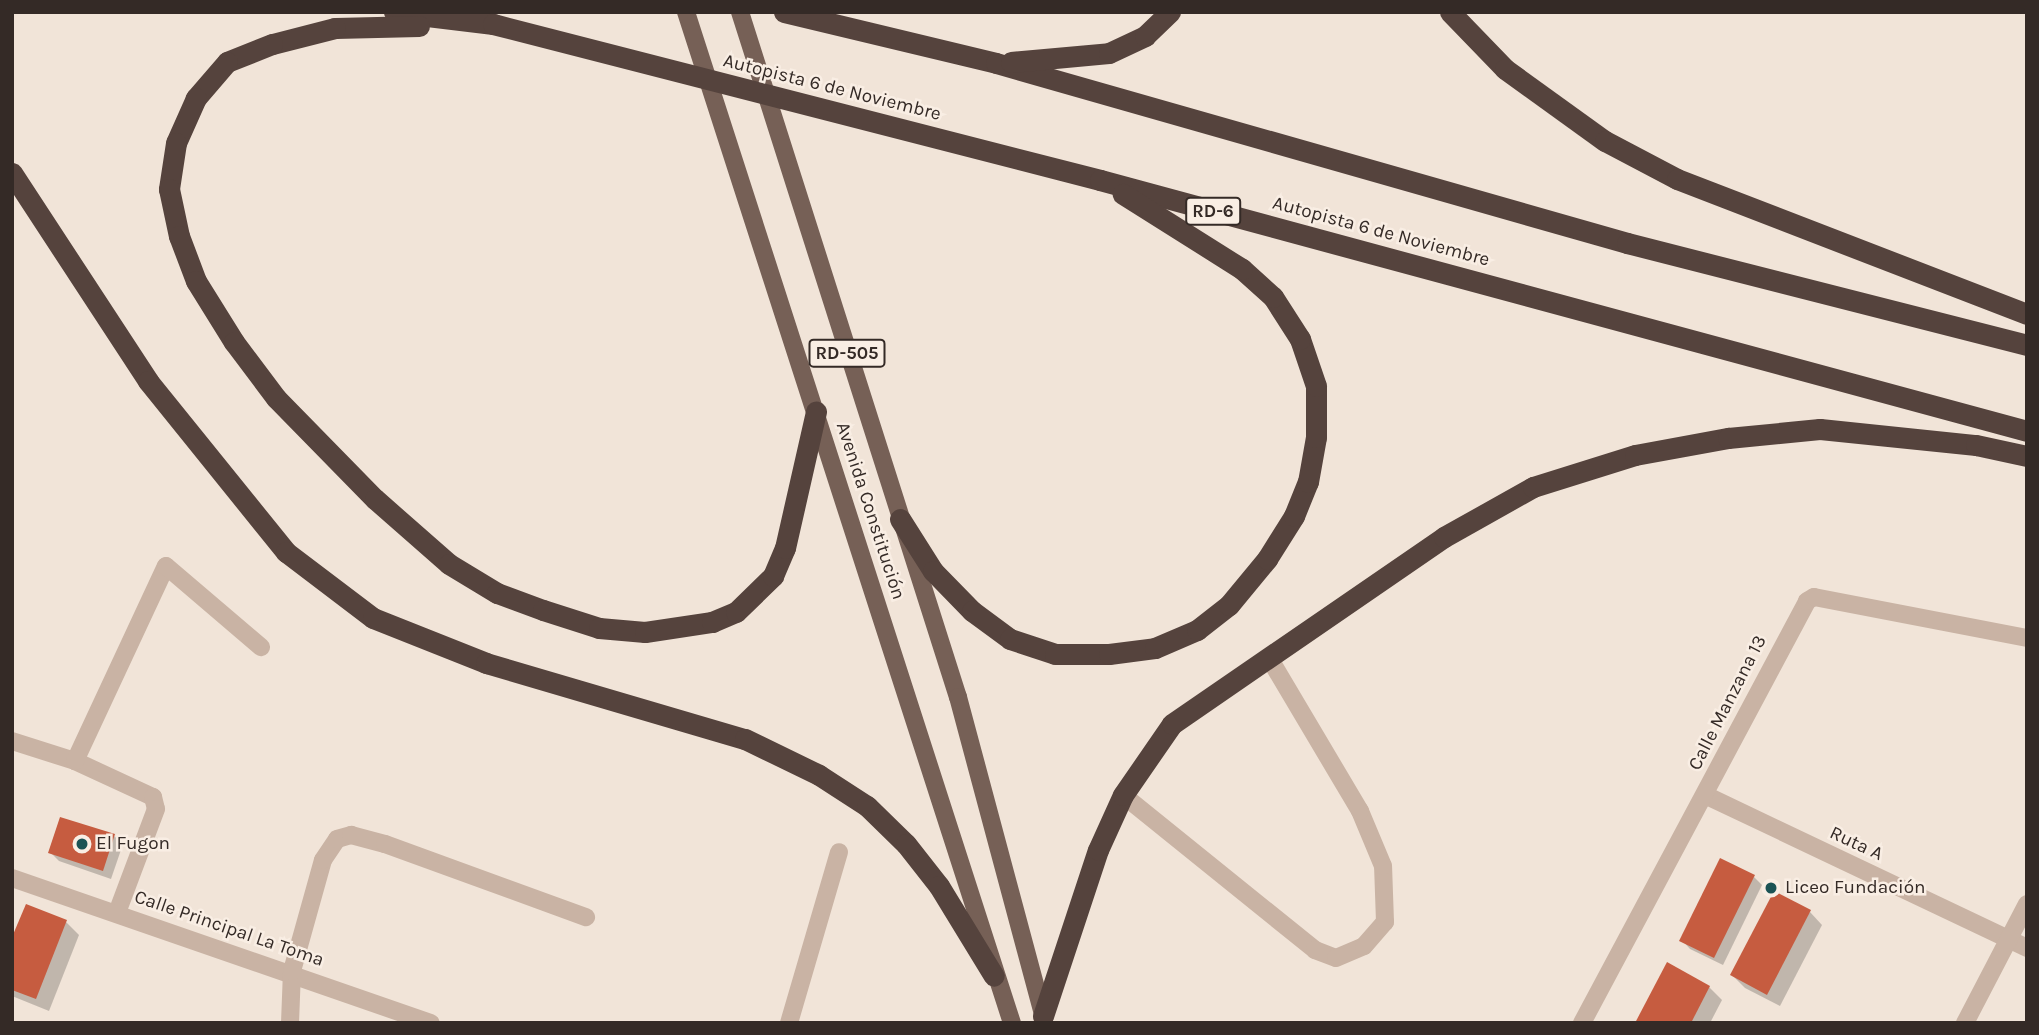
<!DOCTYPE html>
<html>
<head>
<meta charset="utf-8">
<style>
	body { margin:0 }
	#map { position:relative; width:2039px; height:1035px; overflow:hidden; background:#f1e4d8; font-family:Karla,sans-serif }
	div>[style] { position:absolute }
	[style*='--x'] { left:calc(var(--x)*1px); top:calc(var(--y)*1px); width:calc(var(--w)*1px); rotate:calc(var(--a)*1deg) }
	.shadow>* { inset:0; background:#0003 }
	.building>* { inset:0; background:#c65c40 }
	.minor>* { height:18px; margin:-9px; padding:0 9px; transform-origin:9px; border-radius:9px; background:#c9b3a4 }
	.major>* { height:18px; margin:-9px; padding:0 9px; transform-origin:9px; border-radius:9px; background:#766056 }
	.highway>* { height:21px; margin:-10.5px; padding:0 10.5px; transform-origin:10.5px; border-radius:10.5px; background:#55433d }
	.dots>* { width:19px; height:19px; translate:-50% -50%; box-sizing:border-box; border:4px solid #f9eee4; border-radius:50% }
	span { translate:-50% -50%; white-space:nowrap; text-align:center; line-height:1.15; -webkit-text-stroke:5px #f9eee4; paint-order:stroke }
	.shield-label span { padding:2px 5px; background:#f9eee4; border:2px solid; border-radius:5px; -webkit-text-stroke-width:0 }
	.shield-label { font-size:18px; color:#342a26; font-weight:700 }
	.street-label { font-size:19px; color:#342a26 }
	.poi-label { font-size:19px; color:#342a26 }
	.left { translate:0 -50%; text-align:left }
	.frame { position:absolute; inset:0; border:14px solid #342a26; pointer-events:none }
</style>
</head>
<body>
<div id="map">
	<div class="shadow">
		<i style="clip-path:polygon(114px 836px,123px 844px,111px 879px,59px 861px,50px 852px)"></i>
		<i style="clip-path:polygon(1754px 877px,1762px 885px,1723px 965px,1690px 949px,1682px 940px)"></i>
		<i style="clip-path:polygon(27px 906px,66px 922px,79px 935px,49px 1011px,12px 996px,12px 942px)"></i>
		<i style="clip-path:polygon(1810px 912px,1822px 925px,1780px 1006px,1745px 988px,1732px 975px)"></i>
		<i style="clip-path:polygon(1709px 987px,1722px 1000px,1710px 1023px,1637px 1023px)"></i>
	</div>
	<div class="building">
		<i style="clip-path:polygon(60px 817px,115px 834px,103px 871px,48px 853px)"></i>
		<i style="clip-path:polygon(1720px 858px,1755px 875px,1714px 958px,1679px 941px)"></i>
		<i style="clip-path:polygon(1774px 891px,1811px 910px,1767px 995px,1730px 975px)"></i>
		<i style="clip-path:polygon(26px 904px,67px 920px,36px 999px,12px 990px,12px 937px)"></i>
		<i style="clip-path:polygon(1667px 962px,1710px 986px,1691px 1023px,1635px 1023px)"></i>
	</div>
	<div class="minor">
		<i style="--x:12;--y:741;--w:66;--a:17.6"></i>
		<i style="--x:75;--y:761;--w:86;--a:24.8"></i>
		<i style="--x:153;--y:797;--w:12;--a:76"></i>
		<i style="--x:156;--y:809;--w:111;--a:110.6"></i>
		<i style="--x:75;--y:761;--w:215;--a:-65"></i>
		<i style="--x:166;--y:566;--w:125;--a:40.5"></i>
		<i style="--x:1123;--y:795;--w:247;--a:38.9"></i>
		<i style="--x:1315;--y:950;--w:22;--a:21"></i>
		<i style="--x:1336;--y:958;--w:30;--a:-23"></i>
		<i style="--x:1364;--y:946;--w:32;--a:-49"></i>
		<i style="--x:1385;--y:922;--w:56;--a:-92"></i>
		<i style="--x:1383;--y:866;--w:60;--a:-112.7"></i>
		<i style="--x:1360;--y:811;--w:178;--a:-120.7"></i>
		<i style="--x:1705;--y:795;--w:357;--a:25.4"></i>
		<i style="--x:12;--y:878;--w:443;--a:19.1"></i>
		<i style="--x:290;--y:1023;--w:52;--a:-87.8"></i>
		<i style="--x:292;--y:971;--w:115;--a:-74.4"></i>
		<i style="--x:323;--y:860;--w:25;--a:-56"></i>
		<i style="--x:337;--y:839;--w:15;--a:-16"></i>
		<i style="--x:351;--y:835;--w:35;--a:15"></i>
		<i style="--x:385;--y:844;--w:214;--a:20"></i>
		<i style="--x:789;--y:1023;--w:178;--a:-73.7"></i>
		<i style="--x:1582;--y:1023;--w:478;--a:-61.9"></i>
		<i style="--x:1807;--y:601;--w:8;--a:-30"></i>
		<i style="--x:1814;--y:597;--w:217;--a:10.9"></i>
		<i style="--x:1965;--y:1023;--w:134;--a:-62.5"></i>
	</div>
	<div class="major">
		<i style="--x:686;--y:12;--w:1062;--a:72.13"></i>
		<i style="--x:740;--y:12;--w:719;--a:72.35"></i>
		<i style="--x:958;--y:697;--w:333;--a:75"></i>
	</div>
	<div class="highway">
		<i style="--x:394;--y:12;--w:100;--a:6.9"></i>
		<i style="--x:493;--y:24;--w:627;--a:14.41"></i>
		<i style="--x:1100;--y:180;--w:960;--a:15.15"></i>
		<i style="--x:784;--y:12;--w:218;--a:13.5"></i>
		<i style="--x:996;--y:63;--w:656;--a:15.92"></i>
		<i style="--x:1627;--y:243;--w:413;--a:14.3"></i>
		<i style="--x:1450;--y:12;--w:79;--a:46"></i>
		<i style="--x:1505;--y:69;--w:123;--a:35.8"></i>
		<i style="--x:1605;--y:141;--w:81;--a:27.8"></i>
		<i style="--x:1677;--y:179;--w:375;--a:21.1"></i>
		<i style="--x:419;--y:26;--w:84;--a:178.6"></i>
		<i style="--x:335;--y:28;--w:65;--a:165.7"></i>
		<i style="--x:272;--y:44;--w:48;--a:158.2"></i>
		<i style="--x:227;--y:62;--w:48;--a:130.7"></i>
		<i style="--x:196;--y:98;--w:49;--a:114"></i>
		<i style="--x:176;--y:143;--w:47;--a:98.7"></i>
		<i style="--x:169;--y:189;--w:48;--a:78"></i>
		<i style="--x:179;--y:236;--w:48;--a:69.3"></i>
		<i style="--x:196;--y:281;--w:72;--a:58.1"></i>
		<i style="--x:234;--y:342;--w:70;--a:53.1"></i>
		<i style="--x:276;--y:398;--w:141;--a:45.6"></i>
		<i style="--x:375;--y:499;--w:98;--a:41.3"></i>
		<i style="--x:449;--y:564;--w:56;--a:31.1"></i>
		<i style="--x:497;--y:593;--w:49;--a:20.3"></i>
		<i style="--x:543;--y:610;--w:59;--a:17.8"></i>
		<i style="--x:599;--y:628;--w:46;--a:5"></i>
		<i style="--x:645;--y:632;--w:68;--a:-8.5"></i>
		<i style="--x:712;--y:622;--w:26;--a:-23"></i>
		<i style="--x:736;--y:612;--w:52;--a:-44.2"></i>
		<i style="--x:773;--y:576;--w:30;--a:-67"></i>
		<i style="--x:785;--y:548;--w:140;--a:-77.2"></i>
		<i style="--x:1011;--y:62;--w:98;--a:-5.2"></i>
		<i style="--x:1109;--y:53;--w:40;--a:-25"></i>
		<i style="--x:1145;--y:36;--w:35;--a:-44"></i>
		<i style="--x:12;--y:173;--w:249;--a:56.8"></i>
		<i style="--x:148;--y:381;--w:220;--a:51.1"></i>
		<i style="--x:286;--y:552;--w:109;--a:37.2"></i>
		<i style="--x:373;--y:618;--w:122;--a:21.7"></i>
		<i style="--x:486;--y:663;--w:270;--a:16.4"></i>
		<i style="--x:745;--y:739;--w:82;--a:25.9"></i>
		<i style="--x:819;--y:775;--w:57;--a:32.9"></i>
		<i style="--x:867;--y:806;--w:54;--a:44.3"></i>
		<i style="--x:906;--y:844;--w:53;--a:51.8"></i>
		<i style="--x:939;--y:886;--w:105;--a:58.6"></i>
		<i style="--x:900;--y:519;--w:62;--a:57.6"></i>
		<i style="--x:933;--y:571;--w:56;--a:45.7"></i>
		<i style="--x:972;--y:611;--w:47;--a:36.4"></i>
		<i style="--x:1010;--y:639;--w:47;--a:18.4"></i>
		<i style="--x:1055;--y:654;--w:54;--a:0"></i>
		<i style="--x:1109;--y:654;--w:46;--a:-7.4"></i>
		<i style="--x:1155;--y:648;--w:46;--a:-23.2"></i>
		<i style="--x:1197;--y:630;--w:41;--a:-38"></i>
		<i style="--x:1229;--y:605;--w:60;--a:-50.4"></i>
		<i style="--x:1267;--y:559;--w:51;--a:-57.9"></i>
		<i style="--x:1294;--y:516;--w:37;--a:-68"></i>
		<i style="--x:1308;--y:482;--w:46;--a:-79.9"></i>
		<i style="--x:1316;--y:437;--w:51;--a:-90"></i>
		<i style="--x:1316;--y:386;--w:50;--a:-108.8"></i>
		<i style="--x:1300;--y:339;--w:50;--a:-122.7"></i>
		<i style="--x:1273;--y:297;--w:42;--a:-137.9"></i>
		<i style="--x:1242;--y:269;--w:141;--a:-147.8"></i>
		<i style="--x:1043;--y:1016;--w:175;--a:-71.7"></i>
		<i style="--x:1098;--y:850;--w:60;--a:-65.6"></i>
		<i style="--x:1123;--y:795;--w:86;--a:-55.4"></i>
		<i style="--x:1172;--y:724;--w:330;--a:-34.5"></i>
		<i style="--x:1444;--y:537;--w:102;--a:-29.3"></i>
		<i style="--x:1533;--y:487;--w:107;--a:-17.4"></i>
		<i style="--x:1635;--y:455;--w:95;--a:-10.4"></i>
		<i style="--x:1728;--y:438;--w:92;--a:-5.6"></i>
		<i style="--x:1820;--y:429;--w:157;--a:5.9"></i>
		<i style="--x:1976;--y:445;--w:52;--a:12.2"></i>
	</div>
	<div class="dots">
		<i style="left:82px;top:844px;background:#1b5355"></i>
		<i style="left:1771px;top:888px;background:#1b5355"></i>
	</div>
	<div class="shield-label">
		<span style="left:1213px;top:211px">RD-6</span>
		<span style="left:847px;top:353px">RD-505</span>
	</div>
	<div class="street-label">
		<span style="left:832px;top:88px;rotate:14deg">Autopista 6 de Noviembre</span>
		<span style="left:1381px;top:232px;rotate:15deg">Autopista 6 de Noviembre</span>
		<span style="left:870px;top:511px;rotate:72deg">Avenida Constitución</span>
		<span style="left:1728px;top:703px;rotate:-63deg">Calle Manzana 13</span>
		<span style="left:1856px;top:844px;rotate:25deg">Ruta A</span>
		<span style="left:229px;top:929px;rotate:19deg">Calle Principal La Toma</span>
	</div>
	<div class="poi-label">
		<span class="left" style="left:96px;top:844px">El Fugon</span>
		<span class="left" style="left:1785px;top:888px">Liceo Fundación</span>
	</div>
	<div class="frame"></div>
</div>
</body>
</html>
